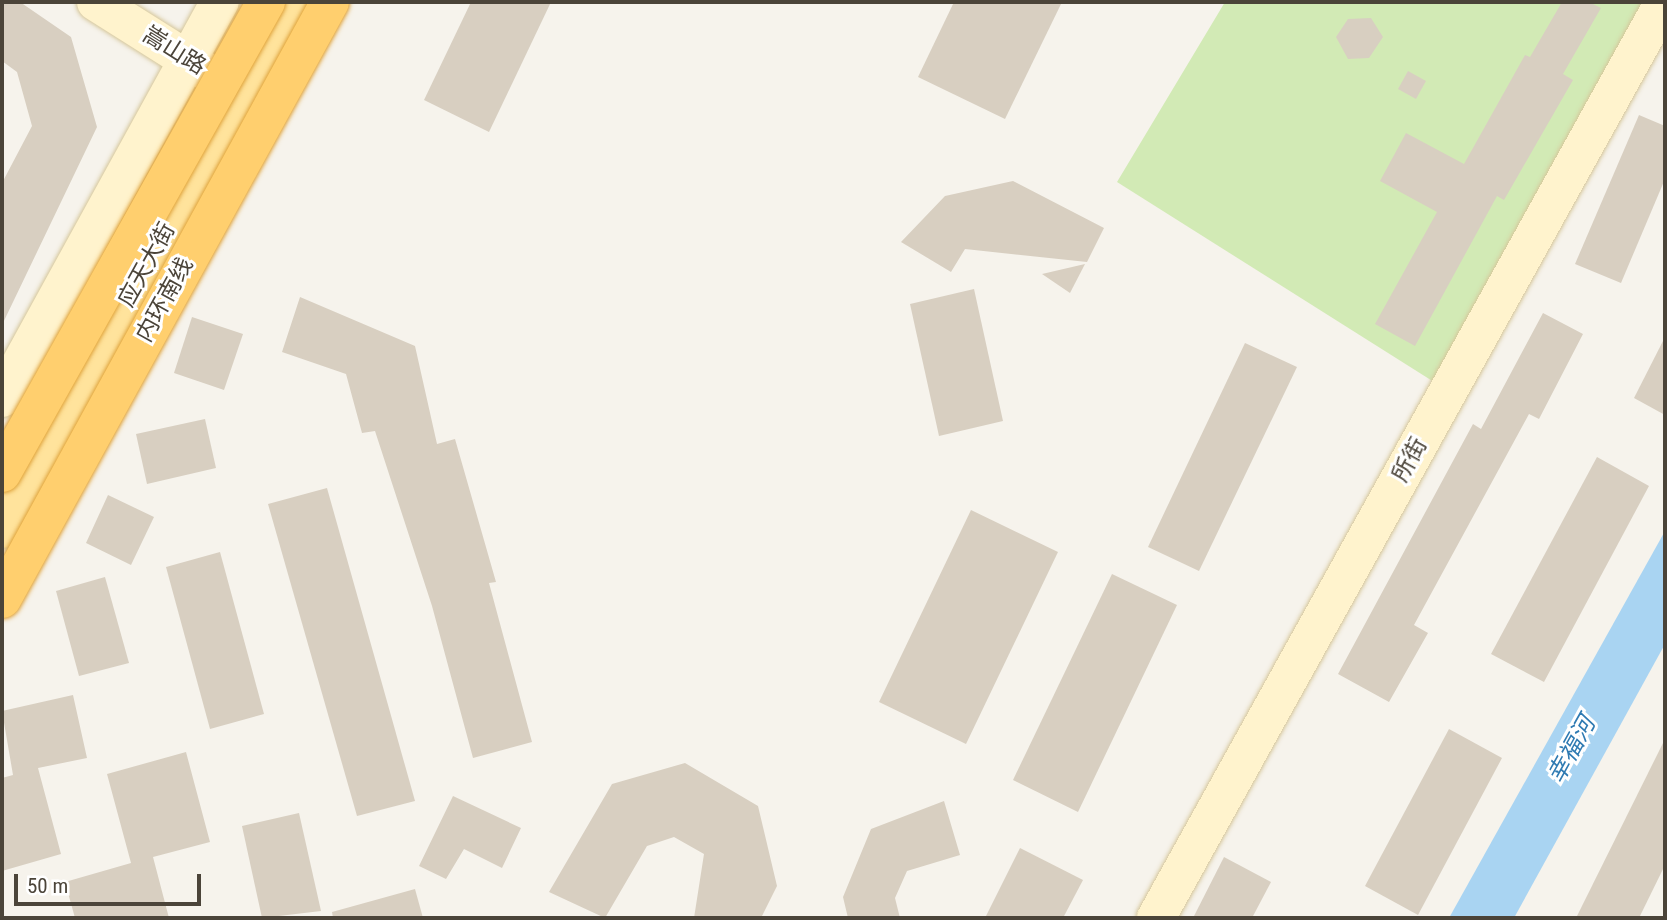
<!DOCTYPE html>
<html>
<head>
<meta charset="utf-8">
<style>
	body { margin:0 }
	#map { position:relative; width:1667px; height:920px; overflow:hidden; background:#f6f3ec; font-family:"Roboto Condensed","Noto Sans SC",sans-serif }
	div>[style] { position:absolute }
	[style*='--x'] { left:calc(var(--x)*1px); top:calc(var(--y)*1px); width:calc(var(--w)*1px); rotate:calc(var(--a)*1deg) }
	.green>* { inset:0; background:#d2eab5 }
	.water>* { inset:0; background:#a9d4f2 }
	.building>* { inset:0; background:#d8cfc1 }
	.roads { filter:drop-shadow(0 0 2px #d6c79b) drop-shadow(0 0 2px #d6c79b) }
	.secondary>* { height:38px; margin:-19px; padding:0 19px; transform-origin:19px; border-radius:19px; background:#fff3cd }
	.primary>* { height:38px; margin:-19px; padding:0 19px; transform-origin:19px; border-radius:19px; background:#ffe39c }
	.bridges { filter:drop-shadow(0 0 2px #e0a43c) drop-shadow(0 0 2px #e0a43c) }
	.highway-bridge>* { height:38px; margin:-19px; padding:0 19px; transform-origin:19px; border-radius:19px; background:#ffcf6e }
	span { translate:-50% -50%; white-space:nowrap; text-align:center; line-height:1.15; -webkit-text-stroke:6px #fff; paint-order:stroke }
	.street-label { font-size:23px; color:#4b4439 }
	.water-label { font-size:24px; color:#2e7ab2; font-style:italic }
	.frame { position:absolute; inset:0; border:4px solid #4b4439; pointer-events:none }
	.scale { position:absolute; left:14px; top:874px; width:187px; height:32px; box-sizing:border-box; border:4px solid #4b4439; border-top:0; padding-left:9px; font-size:21px; line-height:24px; white-space:nowrap; color:#4b4439; -webkit-text-stroke:5px #fff; paint-order:stroke }
</style>
</head>
<body>
<div id="map">
	<div class="green">
		<i style="clip-path:polygon(1225px 2px,1665px 2px,1453px 394px,1117px 182px)"></i>
	</div>
	<div class="water">
		<i style="clip-path:polygon(1665px 531px,1665px 644px,1514px 918px,1449px 918px)"></i>
	</div>
	<div class="building">
		<i style="clip-path:polygon(2px 2px,20px 2px,71px 37px,97px 127px,2px 325px,2px 183px,32px 126px,17px 72px,2px 61px)"></i>
		<i style="clip-path:polygon(471px 2px,551px 2px,489px 132px,424px 100px)"></i>
		<i style="clip-path:polygon(954px 2px,1062px 2px,1005px 119px,918px 77px)"></i>
		<i style="clip-path:polygon(1562px 2px,1589px 2px,1601px 8px,1563px 74px,1573px 80px,1504px 200px,1497px 196px,1415px 346px,1375px 324px,1437px 212px,1380px 181px,1406px 133px,1464px 164px,1525px 55px,1530px 57px)"></i>
		<i style="clip-path:polygon(1371px 18px,1383px 37px,1369px 58px,1348px 59px,1336px 37px,1348px 19px)"></i>
		<i style="clip-path:polygon(1408px 71px,1426px 81px,1416px 99px,1398px 89px)"></i>
		<i style="clip-path:polygon(1639px 115px,1665px 126px,1665px 179px,1621px 283px,1575px 264px)"></i>
		<i style="clip-path:polygon(1013px 181px,1104px 228px,1087px 262px,965px 249px,951px 272px,901px 242px,945px 196px)"></i>
		<i style="clip-path:polygon(1085px 264px,1070px 293px,1042px 274px)"></i>
		<i style="clip-path:polygon(974px 289px,1003px 421px,939px 436px,910px 304px)"></i>
		<i style="clip-path:polygon(300px 297px,415px 346px,437px 444px,455px 439px,496px 582px,489px 583px,532px 742px,473px 758px,432px 606px,375px 431px,362px 433px,346px 374px,282px 352px)"></i>
		<i style="clip-path:polygon(1543px 313px,1583px 334px,1539px 419px,1529px 414px,1414px 625px,1428px 633px,1389px 702px,1338px 674px,1473px 424px,1481px 429px)"></i>
		<i style="clip-path:polygon(192px 317px,243px 334px,224px 390px,174px 373px)"></i>
		<i style="clip-path:polygon(1665px 337px,1665px 415px,1634px 398px)"></i>
		<i style="clip-path:polygon(1245px 343px,1297px 367px,1199px 571px,1148px 547px)"></i>
		<i style="clip-path:polygon(205px 419px,216px 468px,147px 484px,136px 434px)"></i>
		<i style="clip-path:polygon(1597px 457px,1649px 486px,1544px 682px,1491px 654px)"></i>
		<i style="clip-path:polygon(327px 488px,415px 801px,357px 816px,268px 504px)"></i>
		<i style="clip-path:polygon(108px 495px,154px 517px,131px 565px,86px 543px)"></i>
		<i style="clip-path:polygon(971px 510px,1058px 552px,966px 744px,879px 702px)"></i>
		<i style="clip-path:polygon(220px 552px,264px 714px,210px 729px,166px 567px)"></i>
		<i style="clip-path:polygon(1112px 574px,1177px 605px,1078px 812px,1013px 780px)"></i>
		<i style="clip-path:polygon(105px 577px,129px 663px,79px 676px,56px 591px)"></i>
		<i style="clip-path:polygon(73px 695px,87px 758px,38px 768px,61px 854px,2px 871px,2px 778px,13px 775px,2px 711px)"></i>
		<i style="clip-path:polygon(1449px 729px,1502px 758px,1418px 915px,1365px 886px)"></i>
		<i style="clip-path:polygon(1665px 739px,1665px 865px,1639px 918px,1576px 918px)"></i>
		<i style="clip-path:polygon(186px 752px,210px 842px,153px 857px,169px 918px,75px 918px,65px 882px,131px 863px,107px 774px)"></i>
		<i style="clip-path:polygon(685px 763px,758px 806px,777px 886px,761px 918px,694px 918px,704px 854px,674px 837px,647px 846px,605px 918px,549px 892px,612px 784px)"></i>
		<i style="clip-path:polygon(453px 796px,521px 828px,502px 868px,464px 849px,446px 879px,419px 866px)"></i>
		<i style="clip-path:polygon(944px 801px,960px 855px,907px 871px,895px 898px,900px 918px,848px 918px,843px 897px,871px 829px)"></i>
		<i style="clip-path:polygon(299px 813px,321px 911px,262px 918px,242px 826px)"></i>
		<i style="clip-path:polygon(1020px 848px,1083px 880px,1063px 918px,985px 918px)"></i>
		<i style="clip-path:polygon(1224px 857px,1271px 882px,1252px 918px,1193px 918px)"></i>
		<i style="clip-path:polygon(415px 889px,423px 918px,333px 918px,332px 912px)"></i>
	</div>
	<div class="roads">
		<div class="secondary">
			<i style="--x:96;--y:2;--w:131;--a:32.2"></i>
			<i style="--x:2;--y:398;--w:452;--a:-61.2"></i>
			<i style="--x:1156;--y:918;--w:1047;--a:-60.99"></i>
		</div>
		<div class="primary">
			<i style="--x:256;--y:67;--w:74;--a:-61"></i>
			<i style="--x:223;--y:157;--w:125;--a:-60.8"></i>
			<i style="--x:2;--y:529;--w:463;--a:-61.2"></i>
		</div>
	</div>
	<div class="bridges">
		<div class="highway-bridge">
			<i style="--x:2;--y:473;--w:540;--a:-60.73"></i>
			<i style="--x:2;--y:599;--w:681;--a:-61.22"></i>
		</div>
	</div>
	<div class="street-label">
		<span style="left:174px;top:51px;rotate:32deg">嵩山路</span>
		<span style="left:147px;top:265px;rotate:-61deg">应天大街</span>
		<span style="left:165px;top:300px;rotate:-61deg">内环南线</span>
		<span style="left:1410px;top:460px;rotate:-61deg">所街</span>
	</div>
	<div class="water-label">
		<span style="left:1572px;top:750px;rotate:-61deg">幸福河</span>
	</div>
	<div class="frame"></div>
	<div class="scale">50 m</div>
</div>
</body>
</html>
